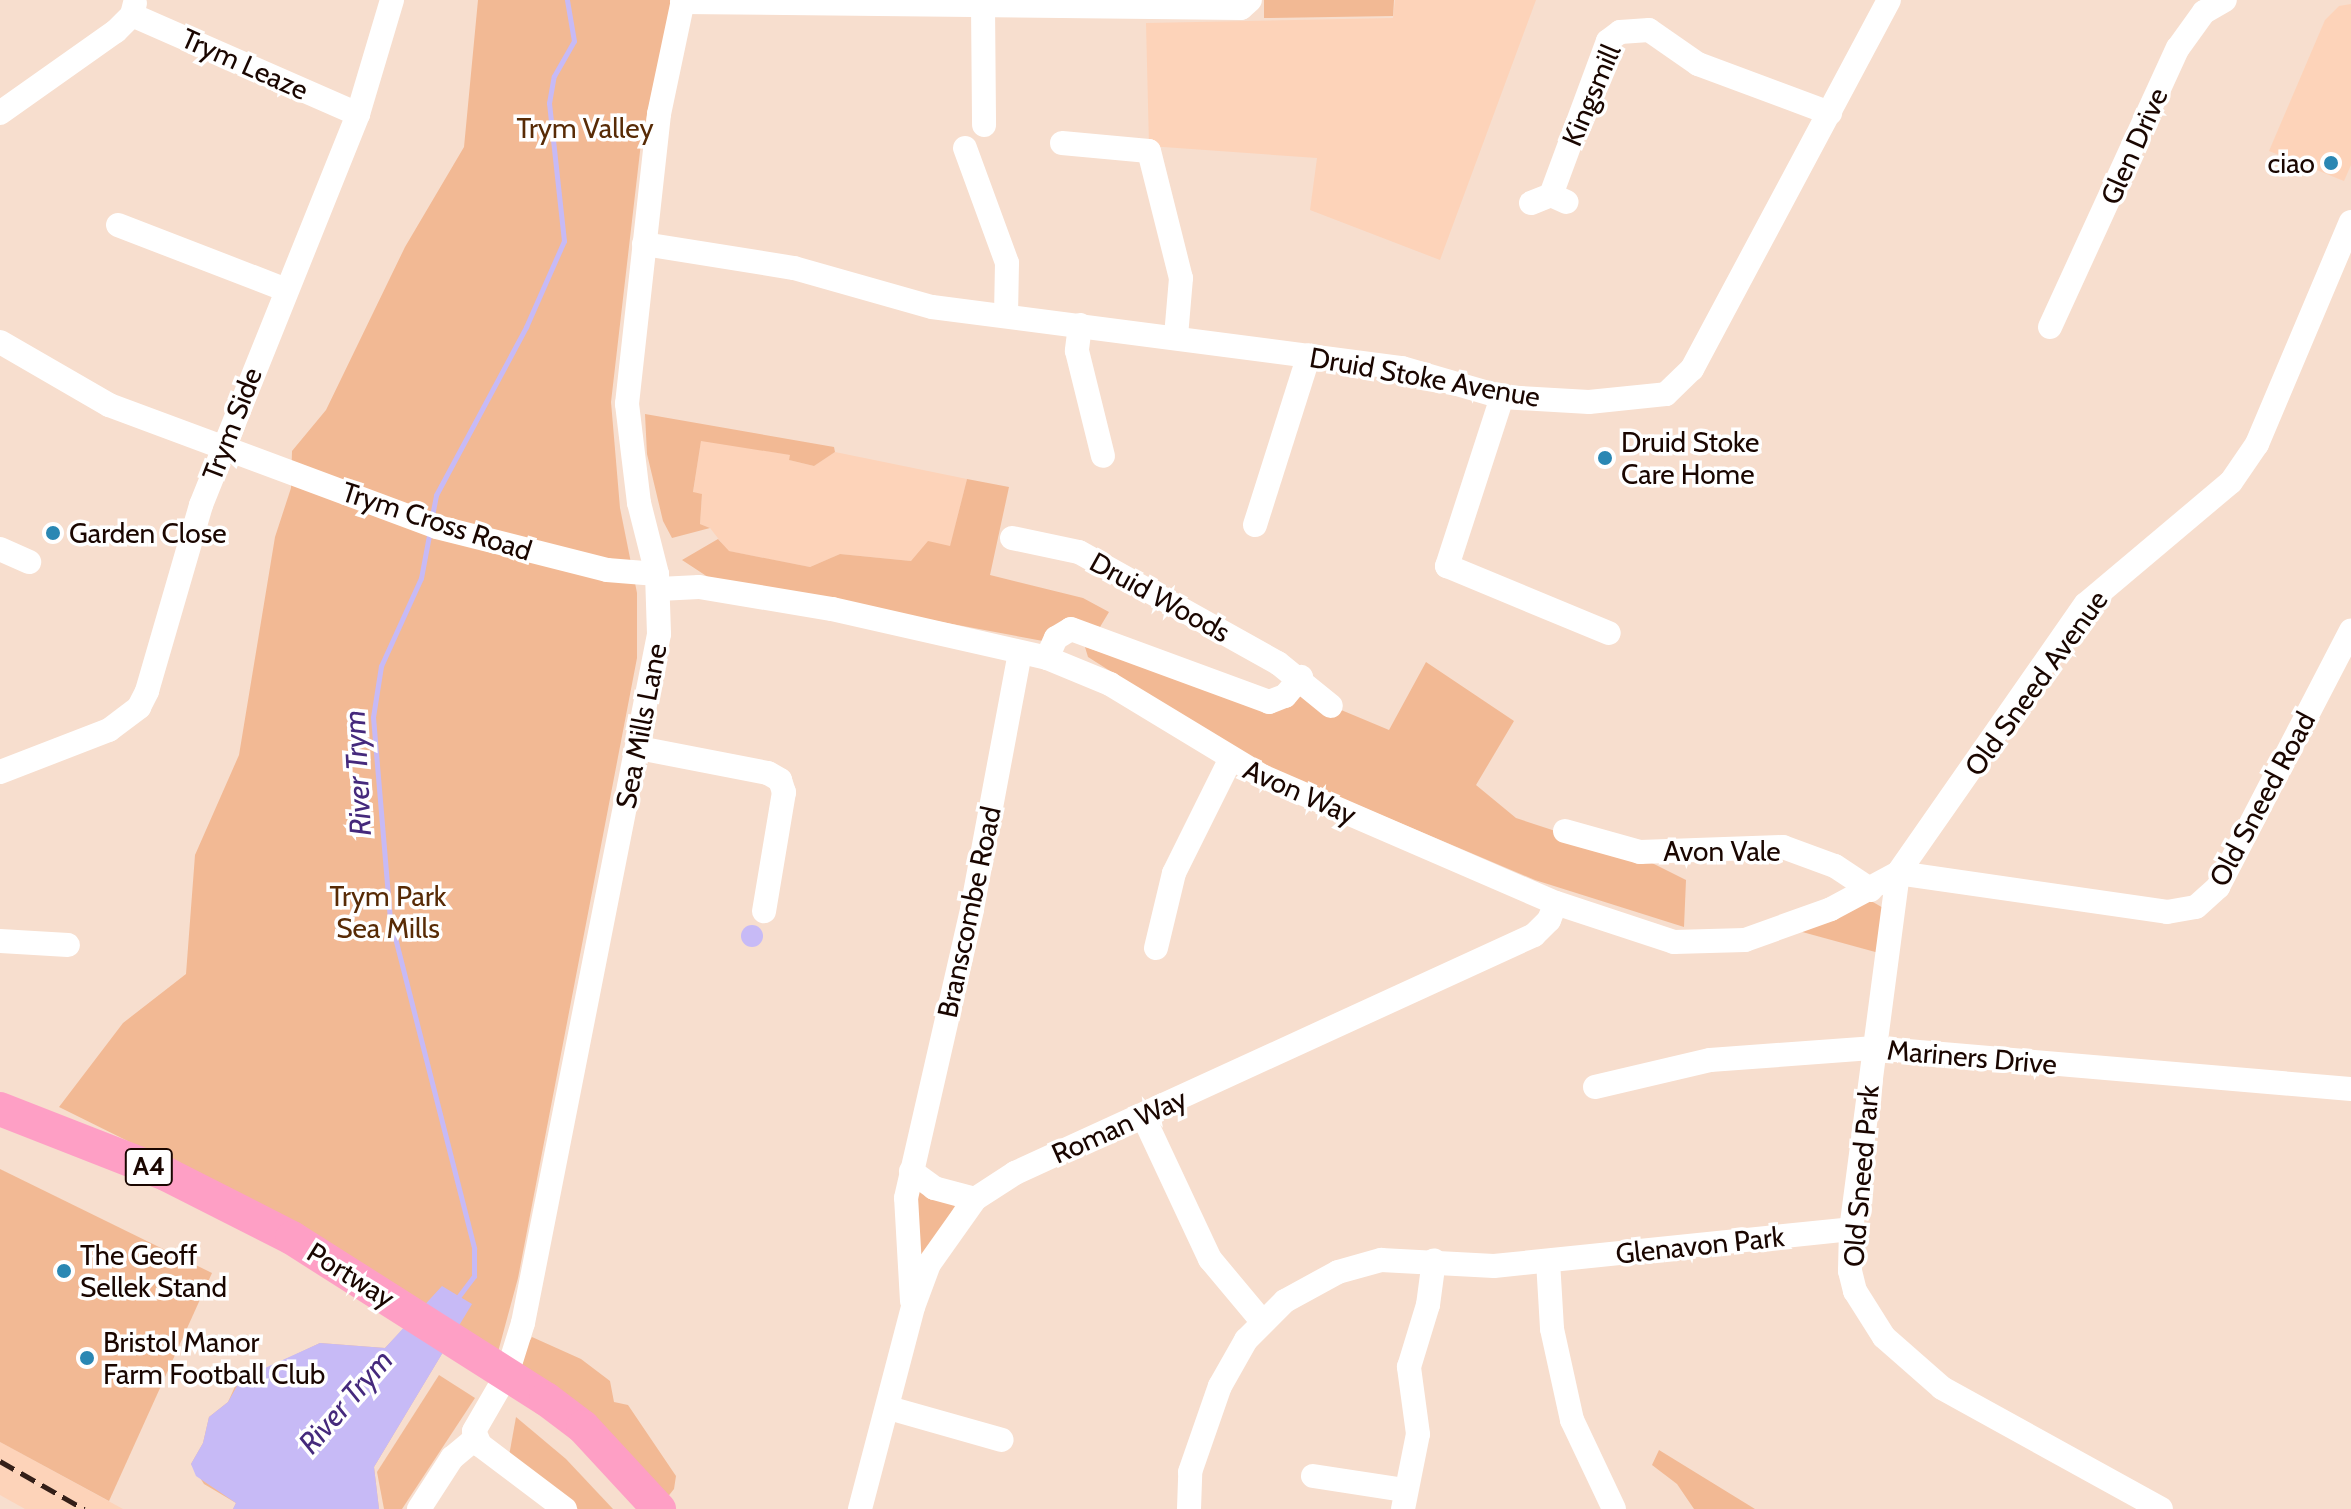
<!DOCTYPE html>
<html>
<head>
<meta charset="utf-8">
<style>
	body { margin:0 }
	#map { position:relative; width:2351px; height:1509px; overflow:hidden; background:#f7dece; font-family:Cabin,sans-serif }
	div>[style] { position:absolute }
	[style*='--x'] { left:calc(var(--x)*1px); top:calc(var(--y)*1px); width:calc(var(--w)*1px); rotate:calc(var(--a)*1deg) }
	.built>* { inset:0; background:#fdd3b9 }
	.green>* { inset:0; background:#f2b994 }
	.water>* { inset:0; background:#c7baf6 }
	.round { border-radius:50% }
	.stream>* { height:5px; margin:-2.5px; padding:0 2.5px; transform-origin:2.5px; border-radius:2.5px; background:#c7baf6 }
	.minor>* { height:24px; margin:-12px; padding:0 12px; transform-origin:12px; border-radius:12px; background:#fff }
	.highway>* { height:34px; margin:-17px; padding:0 17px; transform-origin:17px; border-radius:17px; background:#fe9fc5 }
	.rail>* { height:5px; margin-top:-2.5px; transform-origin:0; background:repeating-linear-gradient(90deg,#341f18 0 16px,transparent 0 24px) }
	.dots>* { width:22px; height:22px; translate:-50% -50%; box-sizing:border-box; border:4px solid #fff; border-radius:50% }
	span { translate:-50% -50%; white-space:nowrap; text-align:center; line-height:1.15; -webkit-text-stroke:7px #fff; paint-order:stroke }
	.shield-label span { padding:2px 6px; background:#fff; border:2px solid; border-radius:6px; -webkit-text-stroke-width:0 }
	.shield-label { font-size:26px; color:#1a0600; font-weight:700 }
	.street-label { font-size:28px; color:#1a0600 }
	.park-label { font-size:28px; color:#582b06 }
	.poi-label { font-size:28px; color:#1a0600 }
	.right { translate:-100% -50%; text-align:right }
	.left { translate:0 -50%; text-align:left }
	.water-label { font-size:30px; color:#45297c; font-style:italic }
</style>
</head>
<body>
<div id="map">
	<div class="built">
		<i style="clip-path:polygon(1395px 0,1536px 0,1440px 260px,1310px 210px,1317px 158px,1149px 146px,1146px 23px,1393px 18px)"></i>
		<i style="clip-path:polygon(2351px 4px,2351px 165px,2344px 181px,2269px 151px,2325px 20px,2339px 6px)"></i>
		<i style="clip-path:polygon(701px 440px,791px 455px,789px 460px,814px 466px,835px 452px,967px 479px,950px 547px,911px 561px,840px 554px,810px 567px,728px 551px,710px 528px,700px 524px,702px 494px,693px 493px)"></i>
		<i style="clip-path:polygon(0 1442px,123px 1509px,25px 1509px,0 1495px)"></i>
	</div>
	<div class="green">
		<i style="clip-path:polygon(478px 0,672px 0,641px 143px,611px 402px,620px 508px,637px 593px,637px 658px,518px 1278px,498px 1352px,458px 1327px,374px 1467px,379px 1509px,233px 1509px,236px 1503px,204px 1484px,191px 1464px,203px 1443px,209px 1417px,228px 1402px,237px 1382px,320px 1343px,385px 1348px,425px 1306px,255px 1204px,59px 1107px,123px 1023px,186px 974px,195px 855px,239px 755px,275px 537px,291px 488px,292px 451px,326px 410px,405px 247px,464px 147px)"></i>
		<i style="clip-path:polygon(1264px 0,1394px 0,1393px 16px,1264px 18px)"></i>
		<i style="clip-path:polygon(645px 414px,834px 447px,835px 452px,814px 466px,789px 460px,790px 455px,701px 441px,693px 492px,702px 494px,700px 524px,710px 528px,672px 538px,663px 521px,647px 454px)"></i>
		<i style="clip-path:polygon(967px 479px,1009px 487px,990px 575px,1083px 598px,1109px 612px,1100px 627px,1073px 621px,1043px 641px,711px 579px,682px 560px,718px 539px,729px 551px,810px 567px,840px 554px,911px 561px,928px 541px,950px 546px)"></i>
		<i style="clip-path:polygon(1085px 647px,1255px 703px,1303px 694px,1389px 730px,1426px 662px,1514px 721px,1476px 785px,1516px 818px,1650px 862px,1686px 880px,1684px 927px,1535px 880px,1249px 759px,1088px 657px)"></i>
		<i style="clip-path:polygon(1866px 898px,1885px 909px,1879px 953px,1795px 930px)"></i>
		<i style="clip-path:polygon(0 1169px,212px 1273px,109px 1501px,0 1442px)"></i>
		<i style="clip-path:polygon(920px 1191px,956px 1204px,919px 1270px,916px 1195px)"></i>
		<i style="clip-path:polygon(532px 1337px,581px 1359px,610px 1381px,614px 1402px,628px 1405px,676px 1476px,674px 1489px,666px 1499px,517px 1362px)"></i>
		<i style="clip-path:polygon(439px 1375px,475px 1398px,402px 1509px,384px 1509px,377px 1472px)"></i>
		<i style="clip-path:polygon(516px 1417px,566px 1459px,613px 1509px,578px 1509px,509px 1456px)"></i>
		<i style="clip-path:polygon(1659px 1450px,1755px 1509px,1694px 1509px,1677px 1484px,1652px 1465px)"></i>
	</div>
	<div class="water">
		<i class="round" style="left:741px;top:925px;width:22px;height:22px"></i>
		<i style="clip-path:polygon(442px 1286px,472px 1304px,374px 1467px,379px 1509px,233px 1509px,236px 1503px,196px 1476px,191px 1464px,203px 1443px,209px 1417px,228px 1402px,241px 1379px,320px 1343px,385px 1348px)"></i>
	</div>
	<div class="stream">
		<i style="--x:432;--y:516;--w:21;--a:-79"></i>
		<i style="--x:436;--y:495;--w:191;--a:-61.8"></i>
		<i style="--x:526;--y:327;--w:94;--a:-66.2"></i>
		<i style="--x:564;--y:241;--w:139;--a:-96.2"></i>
		<i style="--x:549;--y:103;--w:27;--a:-80"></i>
		<i style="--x:554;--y:76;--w:40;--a:-60.3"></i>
		<i style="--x:574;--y:41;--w:42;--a:-99.7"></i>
		<i style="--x:430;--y:530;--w:49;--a:100.6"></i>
		<i style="--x:421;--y:578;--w:97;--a:114.4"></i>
		<i style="--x:381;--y:666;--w:52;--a:98.9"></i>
		<i style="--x:373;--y:717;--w:202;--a:85.2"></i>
		<i style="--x:390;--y:918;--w:341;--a:75.7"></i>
		<i style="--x:474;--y:1248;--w:28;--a:90"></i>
		<i style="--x:474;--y:1276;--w:26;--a:127"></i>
	</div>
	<div class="minor">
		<i style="--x:682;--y:2;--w:559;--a:0.61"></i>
		<i style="--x:1241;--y:8;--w:12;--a:-42"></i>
		<i style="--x:983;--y:5;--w:120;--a:89.5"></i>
		<i style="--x:132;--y:15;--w:247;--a:23.7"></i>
		<i style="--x:0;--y:113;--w:142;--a:-35.3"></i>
		<i style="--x:116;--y:31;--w:23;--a:-45"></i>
		<i style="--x:132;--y:15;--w:12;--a:-76"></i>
		<i style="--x:1062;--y:143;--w:87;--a:5.3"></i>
		<i style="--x:1149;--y:151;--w:131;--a:75.9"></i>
		<i style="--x:1181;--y:278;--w:58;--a:94.9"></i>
		<i style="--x:965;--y:148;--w:122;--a:69.9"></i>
		<i style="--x:1007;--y:263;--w:52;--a:91.1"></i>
		<i style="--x:1551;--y:195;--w:164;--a:-69.7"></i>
		<i style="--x:1608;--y:41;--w:15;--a:-37"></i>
		<i style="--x:1620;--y:32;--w:29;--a:-4"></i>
		<i style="--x:1649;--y:30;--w:60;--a:34.8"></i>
		<i style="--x:1698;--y:64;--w:141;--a:20.4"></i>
		<i style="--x:1531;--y:203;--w:22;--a:-22"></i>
		<i style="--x:1551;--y:195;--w:17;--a:24"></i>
		<i style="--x:118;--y:225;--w:178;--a:21.1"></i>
		<i style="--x:644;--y:244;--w:152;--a:9.1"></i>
		<i style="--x:794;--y:268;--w:143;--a:15.8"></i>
		<i style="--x:932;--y:307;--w:474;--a:7.4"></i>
		<i style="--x:1402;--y:368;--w:104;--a:16.2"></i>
		<i style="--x:1502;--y:397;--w:87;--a:3.3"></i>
		<i style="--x:1589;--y:402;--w:77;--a:-5.9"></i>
		<i style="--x:1666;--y:394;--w:36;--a:-44"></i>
		<i style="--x:1692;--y:369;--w:418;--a:-61.9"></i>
		<i style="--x:1080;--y:325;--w:26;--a:97"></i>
		<i style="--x:1077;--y:351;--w:108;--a:76.1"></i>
		<i style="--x:2050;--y:327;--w:307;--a:-65.4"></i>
		<i style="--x:2178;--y:48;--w:44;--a:-54.2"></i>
		<i style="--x:2204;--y:12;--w:24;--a:-30"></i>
		<i style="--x:0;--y:342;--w:126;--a:30"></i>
		<i style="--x:109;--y:405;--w:350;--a:20.4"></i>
		<i style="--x:437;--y:527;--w:175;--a:14.2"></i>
		<i style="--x:607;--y:570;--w:50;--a:4.6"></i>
		<i style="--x:1502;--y:397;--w:178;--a:108"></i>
		<i style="--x:1447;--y:566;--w:175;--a:22.5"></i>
		<i style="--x:1255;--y:525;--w:178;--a:-72.4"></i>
		<i style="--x:1012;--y:538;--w:68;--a:11.8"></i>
		<i style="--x:1079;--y:552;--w:228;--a:29.2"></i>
		<i style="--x:1278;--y:663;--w:68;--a:39.1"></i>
		<i style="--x:0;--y:549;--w:32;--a:24"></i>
		<i style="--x:659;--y:589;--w:40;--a:-2.9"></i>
		<i style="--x:699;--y:587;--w:135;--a:9.4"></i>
		<i style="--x:832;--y:609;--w:221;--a:12.8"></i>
		<i style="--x:1047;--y:658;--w:68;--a:22.4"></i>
		<i style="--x:1110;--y:684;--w:178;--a:31.2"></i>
		<i style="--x:1262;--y:776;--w:320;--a:23.4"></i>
		<i style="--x:1556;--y:903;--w:124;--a:18.3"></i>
		<i style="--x:1674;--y:942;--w:71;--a:-1.6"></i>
		<i style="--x:1745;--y:940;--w:91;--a:-19.8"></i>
		<i style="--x:1831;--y:909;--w:76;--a:-28.2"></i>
		<i style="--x:1898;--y:873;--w:328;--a:-55.1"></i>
		<i style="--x:2086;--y:604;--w:189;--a:-40.1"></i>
		<i style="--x:2231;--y:482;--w:46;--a:-55.6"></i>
		<i style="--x:2257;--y:444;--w:241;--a:-67.1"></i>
		<i style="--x:1047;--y:658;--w:22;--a:-66"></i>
		<i style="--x:1056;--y:638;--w:17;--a:-31"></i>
		<i style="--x:1071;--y:629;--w:211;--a:20.2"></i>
		<i style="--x:1269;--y:702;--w:17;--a:-21"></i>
		<i style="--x:1285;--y:696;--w:25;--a:-50"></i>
		<i style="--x:639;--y:748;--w:131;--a:11"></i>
		<i style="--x:768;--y:773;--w:14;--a:30"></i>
		<i style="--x:780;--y:780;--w:13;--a:72"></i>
		<i style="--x:784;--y:792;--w:121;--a:99.5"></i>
		<i style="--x:0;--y:772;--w:117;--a:-21.1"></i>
		<i style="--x:109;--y:730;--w:38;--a:-37"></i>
		<i style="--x:139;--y:707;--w:18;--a:-63"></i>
		<i style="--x:147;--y:691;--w:194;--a:-73.8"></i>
		<i style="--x:201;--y:505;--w:421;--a:-68.1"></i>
		<i style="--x:358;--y:114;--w:119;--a:-73.4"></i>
		<i style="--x:1565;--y:831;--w:78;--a:15.6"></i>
		<i style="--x:1640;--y:852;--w:143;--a:-2"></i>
		<i style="--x:1783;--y:847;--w:55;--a:20.1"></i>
		<i style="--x:1835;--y:866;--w:43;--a:33.7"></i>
		<i style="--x:1898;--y:873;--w:359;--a:97.5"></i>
		<i style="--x:1851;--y:1229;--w:42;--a:91.4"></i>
		<i style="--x:1850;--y:1271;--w:21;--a:76"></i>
		<i style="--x:1855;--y:1291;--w:54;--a:57.8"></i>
		<i style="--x:1884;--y:1337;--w:77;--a:41.3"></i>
		<i style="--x:1942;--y:1388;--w:250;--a:28.9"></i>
		<i style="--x:1898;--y:873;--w:272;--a:8.2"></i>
		<i style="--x:2167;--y:912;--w:29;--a:-10"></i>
		<i style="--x:2196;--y:907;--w:30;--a:-42"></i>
		<i style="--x:2218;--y:887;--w:289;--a:-62.6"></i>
		<i style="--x:0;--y:941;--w:68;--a:3.4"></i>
		<i style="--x:1156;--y:948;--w:77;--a:-76.5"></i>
		<i style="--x:1174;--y:873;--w:126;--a:-63.6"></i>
		<i style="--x:1595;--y:1087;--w:118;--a:-13.2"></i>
		<i style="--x:1710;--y:1060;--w:162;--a:-4.2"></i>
		<i style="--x:1872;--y:1048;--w:481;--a:4.9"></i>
		<i style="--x:1143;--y:1116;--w:158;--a:64.9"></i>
		<i style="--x:1210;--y:1259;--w:80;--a:50.1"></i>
		<i style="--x:911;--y:1171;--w:29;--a:36"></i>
		<i style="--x:934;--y:1188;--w:42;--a:15"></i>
		<i style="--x:1548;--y:1261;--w:68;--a:86.6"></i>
		<i style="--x:1552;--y:1329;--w:93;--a:77.6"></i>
		<i style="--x:1572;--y:1420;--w:98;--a:64.7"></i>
		<i style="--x:912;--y:1301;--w:103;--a:-93.3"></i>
		<i style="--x:906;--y:1198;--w:296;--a:-77.1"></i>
		<i style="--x:972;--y:909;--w:261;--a:-79.4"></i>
		<i style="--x:889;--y:1408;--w:117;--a:15.8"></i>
		<i style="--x:1313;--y:1476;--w:93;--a:8.7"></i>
		<i style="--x:419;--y:1509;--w:61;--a:-57.1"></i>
		<i style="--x:452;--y:1458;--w:31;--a:-40"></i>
		<i style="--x:565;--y:1509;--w:106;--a:-143"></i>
		<i style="--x:480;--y:1445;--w:15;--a:-113"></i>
		<i style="--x:474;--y:1431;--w:66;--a:-59.9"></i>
		<i style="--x:507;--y:1374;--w:53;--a:-72.6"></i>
		<i style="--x:523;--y:1323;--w:702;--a:-78.83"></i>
		<i style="--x:659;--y:634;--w:60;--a:-91.9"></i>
		<i style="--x:657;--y:574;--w:73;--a:-104.2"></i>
		<i style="--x:639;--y:503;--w:100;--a:-96.9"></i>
		<i style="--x:627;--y:404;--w:292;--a:-83.7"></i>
		<i style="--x:659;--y:114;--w:116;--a:-78.1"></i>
		<i style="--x:860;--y:1509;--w:209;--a:-75.3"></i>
		<i style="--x:913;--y:1307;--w:46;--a:-69.6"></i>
		<i style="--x:929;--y:1264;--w:80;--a:-54.7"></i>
		<i style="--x:975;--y:1199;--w:48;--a:-33"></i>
		<i style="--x:1015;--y:1173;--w:571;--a:-24.63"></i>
		<i style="--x:1534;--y:935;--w:21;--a:-45"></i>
		<i style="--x:1549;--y:920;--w:18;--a:-68"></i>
		<i style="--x:1189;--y:1509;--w:37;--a:-88"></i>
		<i style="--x:1190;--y:1472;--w:91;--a:-70.8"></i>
		<i style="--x:1220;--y:1386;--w:53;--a:-60.5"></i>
		<i style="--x:1246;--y:1340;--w:55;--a:-45"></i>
		<i style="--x:1285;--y:1301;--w:60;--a:-28.7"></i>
		<i style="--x:1338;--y:1272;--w:45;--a:-15.6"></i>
		<i style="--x:1381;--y:1260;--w:113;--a:3"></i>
		<i style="--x:1494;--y:1266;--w:359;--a:-5.9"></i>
		<i style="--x:1403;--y:1509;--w:76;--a:-78.7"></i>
		<i style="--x:1418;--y:1434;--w:68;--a:-97.7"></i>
		<i style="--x:1409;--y:1367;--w:65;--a:-73"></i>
		<i style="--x:1428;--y:1305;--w:45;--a:-82.4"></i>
	</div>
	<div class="highway">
		<i style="--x:0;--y:1109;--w:178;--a:21.4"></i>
		<i style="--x:166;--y:1174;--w:141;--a:26.9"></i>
		<i style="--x:292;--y:1238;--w:301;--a:32.4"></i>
		<i style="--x:546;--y:1399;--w:46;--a:37.1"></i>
		<i style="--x:583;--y:1427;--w:112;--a:47.2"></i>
	</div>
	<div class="rail">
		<i style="--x:0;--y:1461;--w:97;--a:29.7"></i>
	</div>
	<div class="dots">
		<i style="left:2331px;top:163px;background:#2a87b3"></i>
		<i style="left:1605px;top:458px;background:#2a87b3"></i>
		<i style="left:53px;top:533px;background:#2a87b3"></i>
		<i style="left:64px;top:1271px;background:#2a87b3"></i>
		<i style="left:87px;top:1358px;background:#2a87b3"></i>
	</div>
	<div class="shield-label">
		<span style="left:149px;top:1167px">A4</span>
	</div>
	<div class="street-label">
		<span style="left:245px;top:64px;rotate:24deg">Trym Leaze</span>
		<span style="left:1591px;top:95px;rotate:-67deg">Kingsmill</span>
		<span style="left:2134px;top:146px;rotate:-66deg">Glen Drive</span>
		<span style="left:1425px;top:377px;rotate:10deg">Druid Stoke Avenue</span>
		<span style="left:232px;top:424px;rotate:-69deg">Trym Side</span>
		<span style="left:437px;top:521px;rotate:18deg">Trym Cross Road</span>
		<span style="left:1160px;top:597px;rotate:29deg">Druid Woods</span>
		<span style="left:2036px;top:683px;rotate:-54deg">Old Sneed Avenue</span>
		<span style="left:641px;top:726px;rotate:-79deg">Sea Mills Lane</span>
		<span style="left:1300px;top:792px;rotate:24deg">Avon Way</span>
		<span style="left:2262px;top:799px;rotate:-62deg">Old Sneed Road</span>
		<span style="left:1722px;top:851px">Avon Vale</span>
		<span style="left:969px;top:912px;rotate:-78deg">Branscombe Road</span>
		<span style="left:1972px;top:1057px;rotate:5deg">Mariners Drive</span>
		<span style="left:1119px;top:1126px;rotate:-24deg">Roman Way</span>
		<span style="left:1861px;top:1176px;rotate:-85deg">Old Sneed Park</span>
		<span style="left:1700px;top:1245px;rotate:-6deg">Glenavon Park</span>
		<span style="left:351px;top:1275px;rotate:32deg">Portway</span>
	</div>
	<div class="park-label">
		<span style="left:585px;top:128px">Trym Valley</span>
		<span style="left:388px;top:912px">Trym Park<br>Sea Mills</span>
	</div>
	<div class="poi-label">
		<span class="right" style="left:2315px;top:163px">ciao</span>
		<span class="left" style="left:1621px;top:458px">Druid Stoke<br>Care Home</span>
		<span class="left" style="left:69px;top:533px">Garden Close</span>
		<span class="left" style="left:80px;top:1271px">The Geoff<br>Sellek Stand</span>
		<span class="left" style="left:103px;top:1358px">Bristol Manor<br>Farm Football Club</span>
	</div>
	<div class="water-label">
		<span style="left:358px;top:773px;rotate:-93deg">River Trym</span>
		<span style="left:346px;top:1402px;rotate:-49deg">River Trym</span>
	</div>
</div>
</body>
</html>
